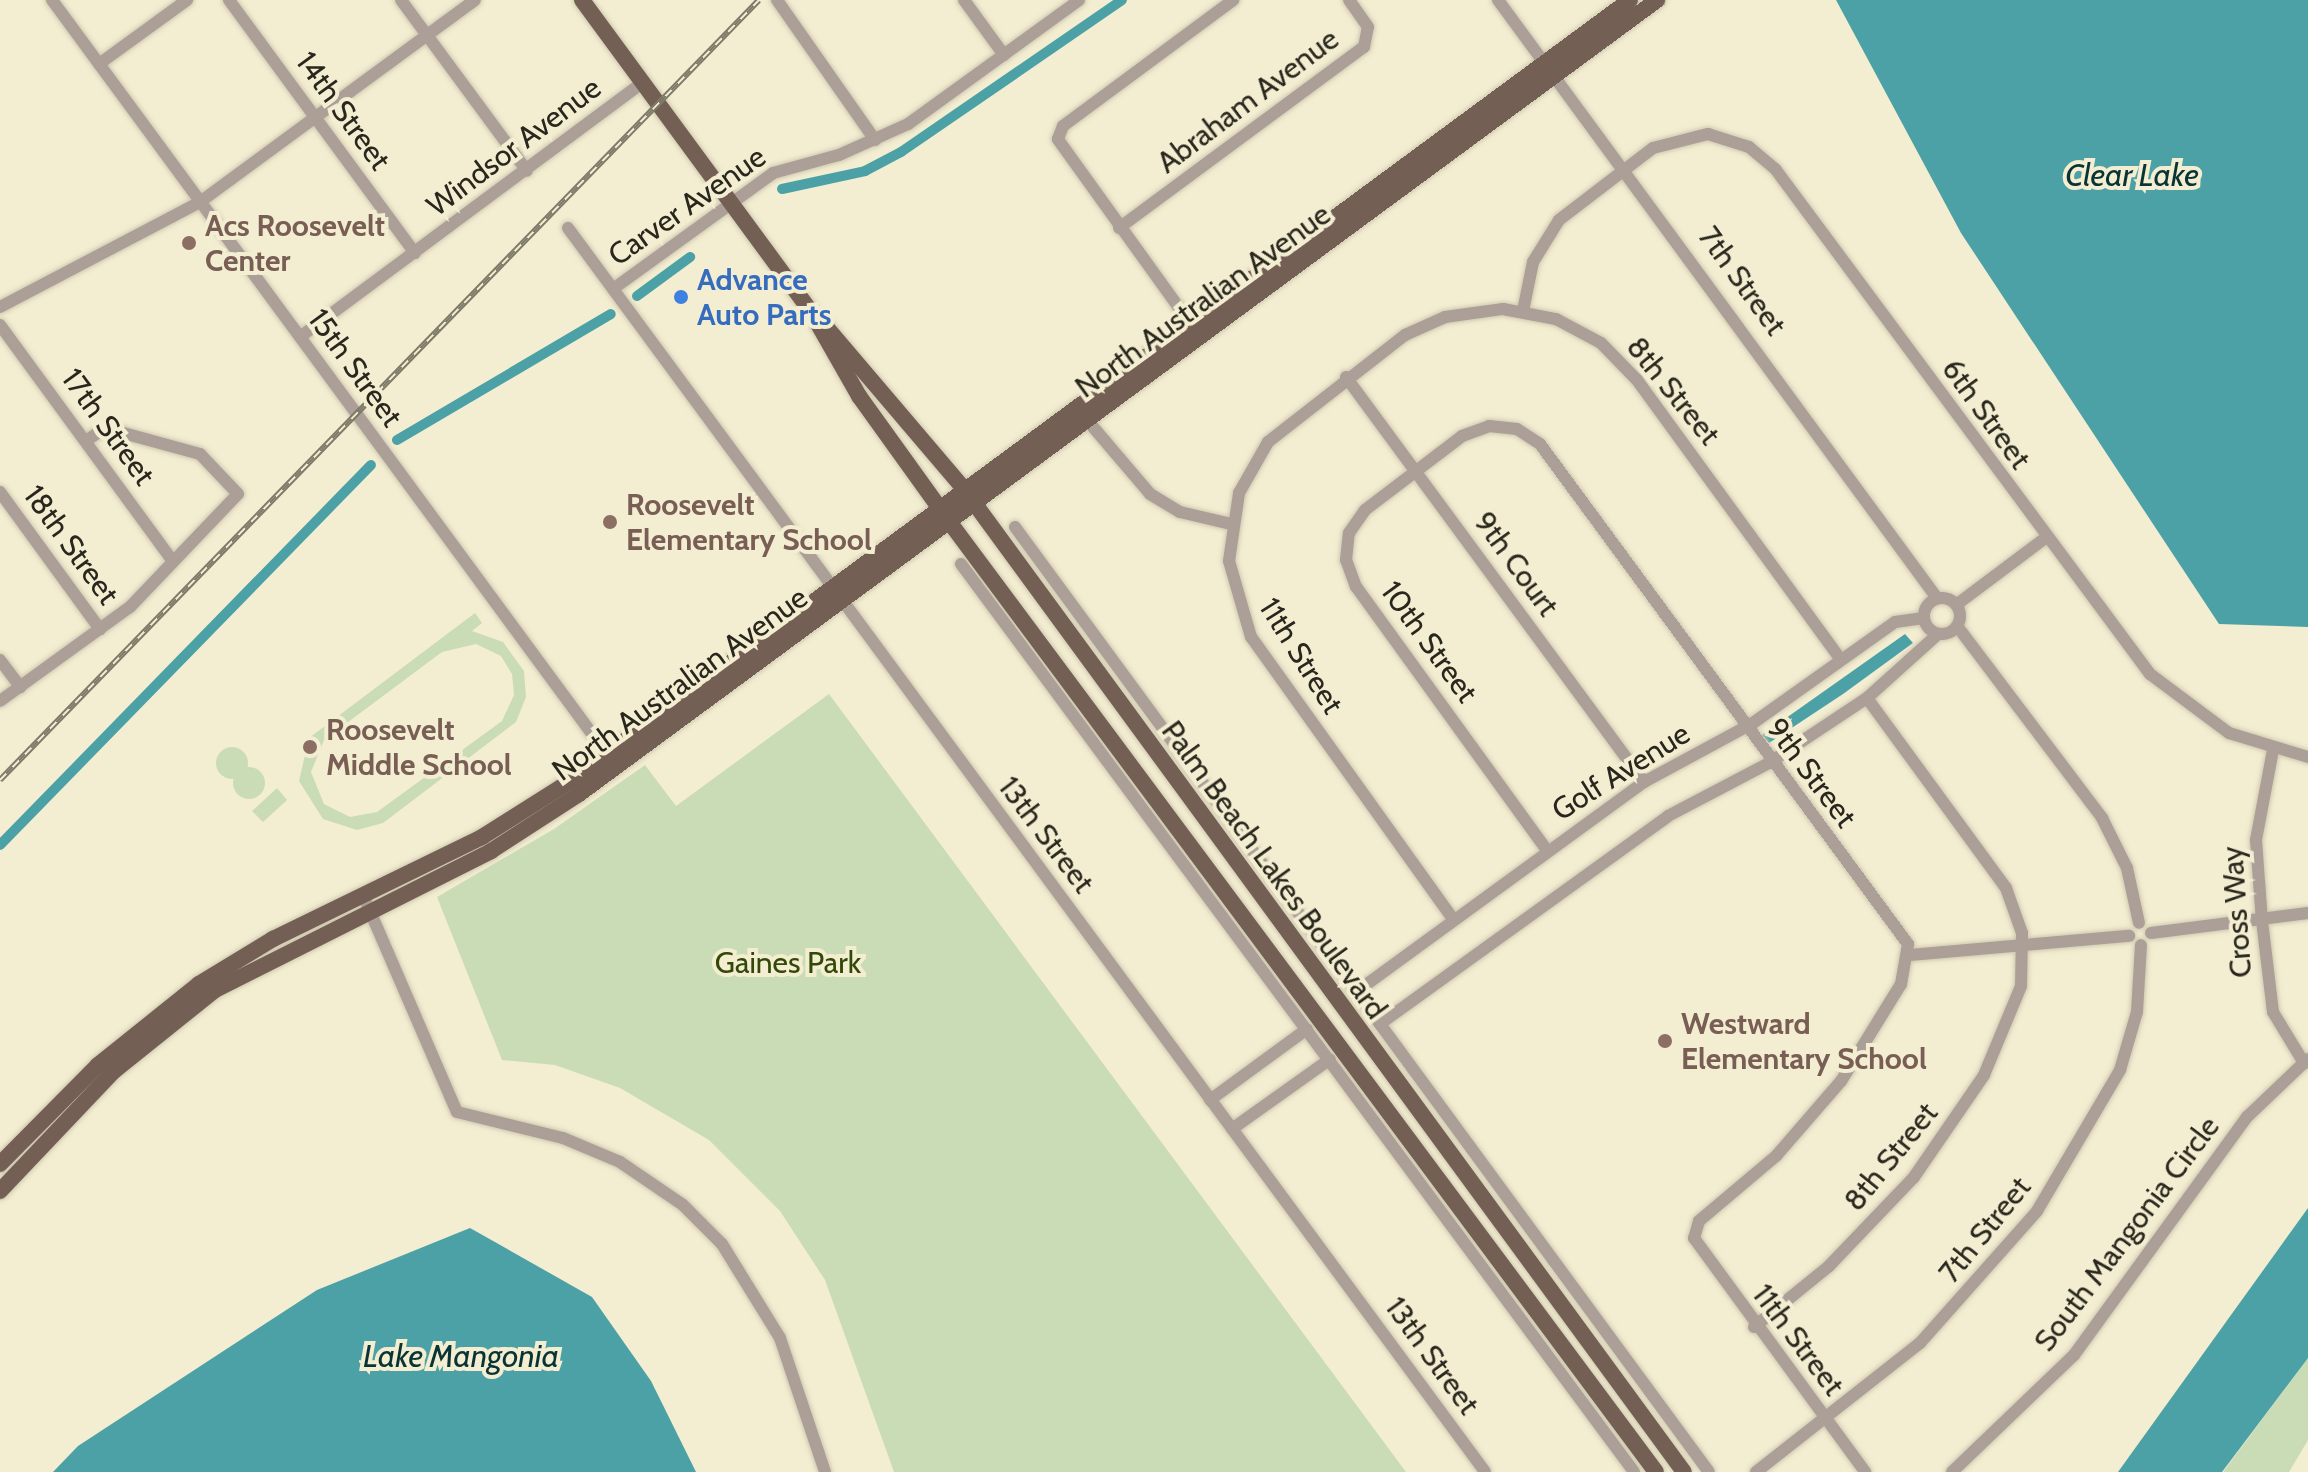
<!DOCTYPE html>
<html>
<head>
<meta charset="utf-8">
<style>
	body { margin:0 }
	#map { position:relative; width:2308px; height:1472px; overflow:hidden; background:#f3edd1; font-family:Cabin,sans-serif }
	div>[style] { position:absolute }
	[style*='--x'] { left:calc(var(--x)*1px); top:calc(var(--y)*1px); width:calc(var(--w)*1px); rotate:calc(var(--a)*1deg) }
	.green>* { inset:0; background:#cadcb6 }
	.round { border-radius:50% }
	.water>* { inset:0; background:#4ba1a6 }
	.canal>* { height:10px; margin:-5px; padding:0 5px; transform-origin:5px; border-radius:5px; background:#4ba1a6 }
	.roads { filter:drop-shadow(0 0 2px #cfc9b1) drop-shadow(0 0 2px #cfc9b1) }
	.minor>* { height:12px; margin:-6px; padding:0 6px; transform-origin:6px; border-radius:6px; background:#ab9f98 }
	.minor>.ring { margin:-6px; padding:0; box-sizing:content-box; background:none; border:12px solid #ab9f98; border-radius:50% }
	.major>* { height:16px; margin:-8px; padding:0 8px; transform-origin:8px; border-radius:8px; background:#745f54 }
	.rail>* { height:6px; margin-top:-3px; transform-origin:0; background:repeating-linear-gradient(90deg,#f3edd1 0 9px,#7d7a68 0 18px); box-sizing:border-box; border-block:2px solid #7d7a68 }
	.dots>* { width:22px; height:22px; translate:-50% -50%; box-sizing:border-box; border:4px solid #f3edd1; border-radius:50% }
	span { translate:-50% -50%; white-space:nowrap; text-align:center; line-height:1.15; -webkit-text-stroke:8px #f3edd1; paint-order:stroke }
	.street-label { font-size:30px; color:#29271d }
	.education-label { font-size:30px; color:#785e54; font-weight:700 }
	.left { translate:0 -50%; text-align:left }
	.shop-label { font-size:30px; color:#366cbe; font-weight:700 }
	.park-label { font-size:30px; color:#314808 }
	.water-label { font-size:32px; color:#093436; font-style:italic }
</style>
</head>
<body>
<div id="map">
	<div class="green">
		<i style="clip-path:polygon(evenodd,475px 613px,482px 623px,472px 631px,503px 642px,524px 671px,526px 697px,516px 722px,383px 823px,357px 830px,323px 819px,299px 781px,309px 738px,475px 613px,476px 644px,501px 656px,512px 674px,514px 695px,502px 721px,377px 812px,350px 817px,324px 804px,311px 772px,324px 740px,442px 652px,476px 644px)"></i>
		<i style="clip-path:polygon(829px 694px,1406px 1472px,894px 1472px,825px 1280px,780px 1211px,709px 1140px,620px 1088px,555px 1065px,502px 1060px,437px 897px,554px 829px,645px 765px,676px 806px)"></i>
		<i class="round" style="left:216px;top:747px;width:32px;height:32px"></i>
		<i class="round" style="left:233px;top:767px;width:32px;height:32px"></i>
		<i style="clip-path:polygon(277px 788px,287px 800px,263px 822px,252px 811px)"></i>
		<i style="clip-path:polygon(2308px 1358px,2308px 1440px,2289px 1472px,2223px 1472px)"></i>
	</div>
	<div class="water">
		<i style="clip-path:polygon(1836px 0,2308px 0,2308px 627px,2219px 624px,1961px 233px)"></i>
		<i style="clip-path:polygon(1905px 634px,1913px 643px,1843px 694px,1769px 743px,1762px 735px)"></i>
		<i style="clip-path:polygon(2308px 1208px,2308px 1358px,2222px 1472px,2118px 1472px)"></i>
		<i style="clip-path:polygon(470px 1228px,592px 1297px,651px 1381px,696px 1472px,53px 1472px,78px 1446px,317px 1290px)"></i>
	</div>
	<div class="canal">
		<i style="--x:782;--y:189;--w:85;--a:-12.2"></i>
		<i style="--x:865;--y:171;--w:41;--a:-27.8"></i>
		<i style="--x:901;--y:152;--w:268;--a:-34.5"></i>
		<i style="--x:637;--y:296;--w:66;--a:-36.3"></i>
		<i style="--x:397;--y:440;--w:248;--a:-30.5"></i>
		<i style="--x:0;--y:845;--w:531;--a:-45.69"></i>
	</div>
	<div class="roads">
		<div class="minor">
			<i style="--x:52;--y:0;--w:945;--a:53.65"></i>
			<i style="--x:229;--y:0;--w:314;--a:53.7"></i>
			<i style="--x:401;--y:0;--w:212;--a:53.6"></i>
			<i style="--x:777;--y:0;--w:171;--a:55"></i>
			<i style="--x:964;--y:0;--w:68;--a:54"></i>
			<i style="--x:1498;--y:0;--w:742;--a:53.72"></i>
			<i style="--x:99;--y:64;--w:109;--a:-36"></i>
			<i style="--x:568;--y:228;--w:1545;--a:53.6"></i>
			<i style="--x:1119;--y:228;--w:305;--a:-36.5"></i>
			<i style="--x:1364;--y:47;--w:20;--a:-79"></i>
			<i style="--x:1368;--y:27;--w:33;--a:-125"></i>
			<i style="--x:613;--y:289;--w:198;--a:-35.9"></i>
			<i style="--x:773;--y:173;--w:68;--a:-15.3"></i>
			<i style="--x:839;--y:155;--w:76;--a:-24.2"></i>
			<i style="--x:908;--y:124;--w:211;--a:-35.9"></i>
			<i style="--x:0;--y:307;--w:226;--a:-27.7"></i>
			<i style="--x:200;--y:202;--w:341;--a:-36.3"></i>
			<i style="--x:1523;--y:311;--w:50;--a:-78.5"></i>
			<i style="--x:1533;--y:262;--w:49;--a:-58.2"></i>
			<i style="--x:1559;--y:220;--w:118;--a:-37.5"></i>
			<i style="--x:1653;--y:148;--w:57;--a:-14.3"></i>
			<i style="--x:1708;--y:134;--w:43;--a:17.6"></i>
			<i style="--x:1749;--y:147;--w:35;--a:40"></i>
			<i style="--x:1776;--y:170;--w:628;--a:53.42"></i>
			<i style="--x:2150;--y:674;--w:99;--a:36.8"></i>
			<i style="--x:2229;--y:733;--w:83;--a:16.9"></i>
			<i style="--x:0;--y:325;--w:293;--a:53.8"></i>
			<i style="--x:1195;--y:330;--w:235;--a:-125.7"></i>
			<i style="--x:1058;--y:139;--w:14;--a:-69"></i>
			<i style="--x:1063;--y:126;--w:212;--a:-36.5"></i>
			<i style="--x:300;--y:337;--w:427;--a:-36.6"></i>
			<i style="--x:1346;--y:377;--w:503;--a:53.65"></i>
			<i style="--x:1082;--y:414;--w:105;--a:49.6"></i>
			<i style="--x:1150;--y:494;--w:35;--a:31"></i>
			<i style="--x:1180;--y:512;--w:52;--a:13.2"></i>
			<i style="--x:0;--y:492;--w:170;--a:53.9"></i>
			<i style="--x:1015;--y:527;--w:1172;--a:53.71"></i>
			<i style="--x:961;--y:564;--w:1130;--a:53.45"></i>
			<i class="ring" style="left:1924px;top:598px;width:24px;height:24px"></i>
			<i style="--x:1956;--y:605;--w:110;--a:-36.9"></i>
			<i style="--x:1957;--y:626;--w:241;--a:52.9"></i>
			<i style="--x:2102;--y:818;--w:56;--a:63.4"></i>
			<i style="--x:2127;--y:868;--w:56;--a:77.7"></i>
			<i style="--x:0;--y:660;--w:34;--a:53"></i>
			<i style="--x:0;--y:701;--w:160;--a:-35.9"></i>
			<i style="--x:130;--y:607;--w:156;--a:-46.3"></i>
			<i style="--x:238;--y:494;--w:55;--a:-133.5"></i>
			<i style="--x:200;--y:454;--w:98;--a:-164.7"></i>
			<i style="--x:105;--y:428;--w:23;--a:146"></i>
			<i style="--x:2273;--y:750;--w:92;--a:100.7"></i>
			<i style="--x:2256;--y:840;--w:81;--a:85.8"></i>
			<i style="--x:2262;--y:921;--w:92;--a:83.1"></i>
			<i style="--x:2273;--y:1012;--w:60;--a:58.7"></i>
			<i style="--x:1546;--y:849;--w:324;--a:-125.9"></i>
			<i style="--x:1356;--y:587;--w:29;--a:-110"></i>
			<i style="--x:1346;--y:560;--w:27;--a:-84"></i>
			<i style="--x:1349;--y:533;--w:28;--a:-55"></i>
			<i style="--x:1365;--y:510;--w:122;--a:-37.3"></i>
			<i style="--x:1462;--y:436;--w:29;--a:-20"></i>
			<i style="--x:1489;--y:426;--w:28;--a:6"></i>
			<i style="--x:1517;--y:429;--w:27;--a:33"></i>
			<i style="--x:1540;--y:444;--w:621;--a:53.65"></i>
			<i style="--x:1908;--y:944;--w:41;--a:99.9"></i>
			<i style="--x:1901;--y:984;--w:114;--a:121.7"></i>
			<i style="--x:1841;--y:1081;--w:99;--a:130.9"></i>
			<i style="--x:1776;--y:1156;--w:101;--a:139.8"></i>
			<i style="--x:1699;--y:1221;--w:18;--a:106"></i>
			<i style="--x:1694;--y:1238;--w:290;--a:53.8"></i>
			<i style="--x:363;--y:895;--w:236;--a:66.6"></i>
			<i style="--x:457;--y:1112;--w:109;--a:13.8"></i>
			<i style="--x:563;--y:1138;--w:62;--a:22.8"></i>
			<i style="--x:620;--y:1162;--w:76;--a:34.3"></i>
			<i style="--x:683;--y:1205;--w:55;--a:45"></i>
			<i style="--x:722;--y:1244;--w:110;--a:58.3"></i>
			<i style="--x:780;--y:1338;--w:141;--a:71.4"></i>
			<i style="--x:1453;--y:919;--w:347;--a:-125.6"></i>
			<i style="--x:1251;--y:637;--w:79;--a:-106.1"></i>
			<i style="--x:1229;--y:561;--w:69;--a:-81.6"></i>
			<i style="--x:1239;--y:493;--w:59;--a:-60.4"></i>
			<i style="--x:1268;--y:442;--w:174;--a:-38"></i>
			<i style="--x:1405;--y:335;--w:44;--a:-24.2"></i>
			<i style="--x:1445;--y:317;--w:59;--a:-7.9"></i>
			<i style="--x:1503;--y:309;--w:54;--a:10.7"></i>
			<i style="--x:1556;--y:319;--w:51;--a:28.1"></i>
			<i style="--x:1601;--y:343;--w:52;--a:45.8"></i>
			<i style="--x:1637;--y:380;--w:346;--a:53.9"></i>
			<i style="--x:2151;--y:933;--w:158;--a:-7.3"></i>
			<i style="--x:1910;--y:955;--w:220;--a:-5"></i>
			<i style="--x:1356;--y:992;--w:356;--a:-36.1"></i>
			<i style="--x:1644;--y:782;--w:124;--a:-28.4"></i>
			<i style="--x:1753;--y:723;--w:174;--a:-35.4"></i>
			<i style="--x:1895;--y:622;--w:29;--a:-8"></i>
			<i style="--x:1380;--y:1024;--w:355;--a:-35.8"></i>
			<i style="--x:1668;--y:816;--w:114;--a:-27.7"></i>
			<i style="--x:1769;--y:763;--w:118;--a:-33.6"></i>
			<i style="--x:1867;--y:698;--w:96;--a:-42"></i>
			<i style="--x:1210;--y:1100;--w:120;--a:-36.2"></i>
			<i style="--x:1232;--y:1129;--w:120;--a:-35.5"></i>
			<i style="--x:1754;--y:1327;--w:97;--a:-39.1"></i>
			<i style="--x:1829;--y:1266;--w:123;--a:-46.3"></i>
			<i style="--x:1914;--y:1177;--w:124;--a:-55.5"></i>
			<i style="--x:1984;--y:1075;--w:96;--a:-67.4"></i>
			<i style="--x:2021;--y:986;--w:53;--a:-88.9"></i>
			<i style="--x:2022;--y:933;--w:48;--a:-109.6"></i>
			<i style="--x:2006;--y:888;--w:235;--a:-126.2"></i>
			<i style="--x:1756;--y:1472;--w:209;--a:-38.2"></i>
			<i style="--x:1920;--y:1343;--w:176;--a:-48.4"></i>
			<i style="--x:2037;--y:1211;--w:164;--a:-59.5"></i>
			<i style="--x:2120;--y:1070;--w:60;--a:-73.7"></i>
			<i style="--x:2137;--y:1012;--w:67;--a:-86.6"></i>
			<i style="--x:1952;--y:1472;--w:169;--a:-43.8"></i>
			<i style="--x:2074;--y:1355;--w:294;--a:-54"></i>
			<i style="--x:2247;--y:1117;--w:84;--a:-43.6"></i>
		</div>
		<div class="major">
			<i style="--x:582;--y:0;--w:385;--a:53.7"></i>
			<i style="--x:810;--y:310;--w:99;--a:60.3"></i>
			<i style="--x:859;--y:396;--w:153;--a:54.3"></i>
			<i style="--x:948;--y:520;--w:1186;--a:53.36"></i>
			<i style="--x:827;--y:328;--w:211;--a:49.6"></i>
			<i style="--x:964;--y:489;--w:1218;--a:53.78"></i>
			<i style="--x:0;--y:1164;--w:139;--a:-45.3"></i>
			<i style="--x:98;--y:1065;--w:129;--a:-38.7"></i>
			<i style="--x:199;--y:984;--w:87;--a:-31.3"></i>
			<i style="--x:273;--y:939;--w:233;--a:-26"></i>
			<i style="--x:482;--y:837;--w:103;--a:-32.3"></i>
			<i style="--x:569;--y:782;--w:1318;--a:-36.39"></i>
			<i style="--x:0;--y:1191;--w:166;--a:-46.5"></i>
			<i style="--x:114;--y:1071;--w:129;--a:-38.7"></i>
			<i style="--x:215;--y:990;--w:309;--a:-26.7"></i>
			<i style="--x:491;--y:851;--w:105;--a:-32.9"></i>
			<i style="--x:579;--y:794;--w:1339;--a:-36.37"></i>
		</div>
	</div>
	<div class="rail">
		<i style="--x:0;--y:780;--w:1088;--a:-45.78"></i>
	</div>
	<div class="dots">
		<i style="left:189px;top:243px;background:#8d6e63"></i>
		<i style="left:681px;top:297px;background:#3f7fe0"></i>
		<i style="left:610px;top:522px;background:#8d6e63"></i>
		<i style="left:310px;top:747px;background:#8d6e63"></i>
		<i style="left:1665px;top:1041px;background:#8d6e63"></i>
	</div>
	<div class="street-label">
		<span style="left:1248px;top:101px;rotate:-37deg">Abraham Avenue</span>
		<span style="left:343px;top:111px;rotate:54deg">14th Street</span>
		<span style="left:514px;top:147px;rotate:-37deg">Windsor Avenue</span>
		<span style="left:687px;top:206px;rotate:-35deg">Carver Avenue</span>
		<span style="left:1742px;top:281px;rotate:54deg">7th Street</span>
		<span style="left:1203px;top:301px;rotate:-36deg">North Australian Avenue</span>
		<span style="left:355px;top:368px;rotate:54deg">15th Street</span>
		<span style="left:1673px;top:391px;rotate:51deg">8th Street</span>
		<span style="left:1986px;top:414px;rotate:54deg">6th Street</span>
		<span style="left:108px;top:427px;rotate:54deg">17th Street</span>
		<span style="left:71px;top:545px;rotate:54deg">18th Street</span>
		<span style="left:1516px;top:564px;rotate:54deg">9th Court</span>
		<span style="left:1429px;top:642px;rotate:54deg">10th Street</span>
		<span style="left:1301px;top:656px;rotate:58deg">11th Street</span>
		<span style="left:680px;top:684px;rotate:-36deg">North Australian Avenue</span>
		<span style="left:1621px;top:772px;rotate:-32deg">Golf Avenue</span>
		<span style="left:1811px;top:773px;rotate:53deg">9th Street</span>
		<span style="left:1046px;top:835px;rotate:53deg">13th Street</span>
		<span style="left:1274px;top:870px;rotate:54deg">Palm Beach Lakes Boulevard</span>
		<span style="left:2237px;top:912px;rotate:-94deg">Cross Way</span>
		<span style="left:1891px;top:1157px;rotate:-51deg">8th Street</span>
		<span style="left:1985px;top:1230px;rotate:-51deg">7th Street</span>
		<span style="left:2127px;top:1234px;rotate:-53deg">South Mangonia Circle</span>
		<span style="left:1798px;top:1340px;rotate:53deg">11th Street</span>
		<span style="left:1432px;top:1356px;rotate:54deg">13th Street</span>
	</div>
	<div class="education-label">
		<span class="left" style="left:205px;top:243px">Acs Roosevelt<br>Center</span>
		<span class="left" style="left:626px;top:522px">Roosevelt<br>Elementary School</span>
		<span class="left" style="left:326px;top:747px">Roosevelt<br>Middle School</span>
		<span class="left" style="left:1681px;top:1041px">Westward<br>Elementary School</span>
	</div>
	<div class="shop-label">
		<span class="left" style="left:697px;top:297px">Advance<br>Auto Parts</span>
	</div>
	<div class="park-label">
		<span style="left:788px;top:963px">Gaines Park</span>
	</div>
	<div class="water-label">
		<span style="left:2132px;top:175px">Clear Lake</span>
		<span style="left:461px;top:1356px">Lake Mangonia</span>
	</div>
</div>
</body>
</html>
